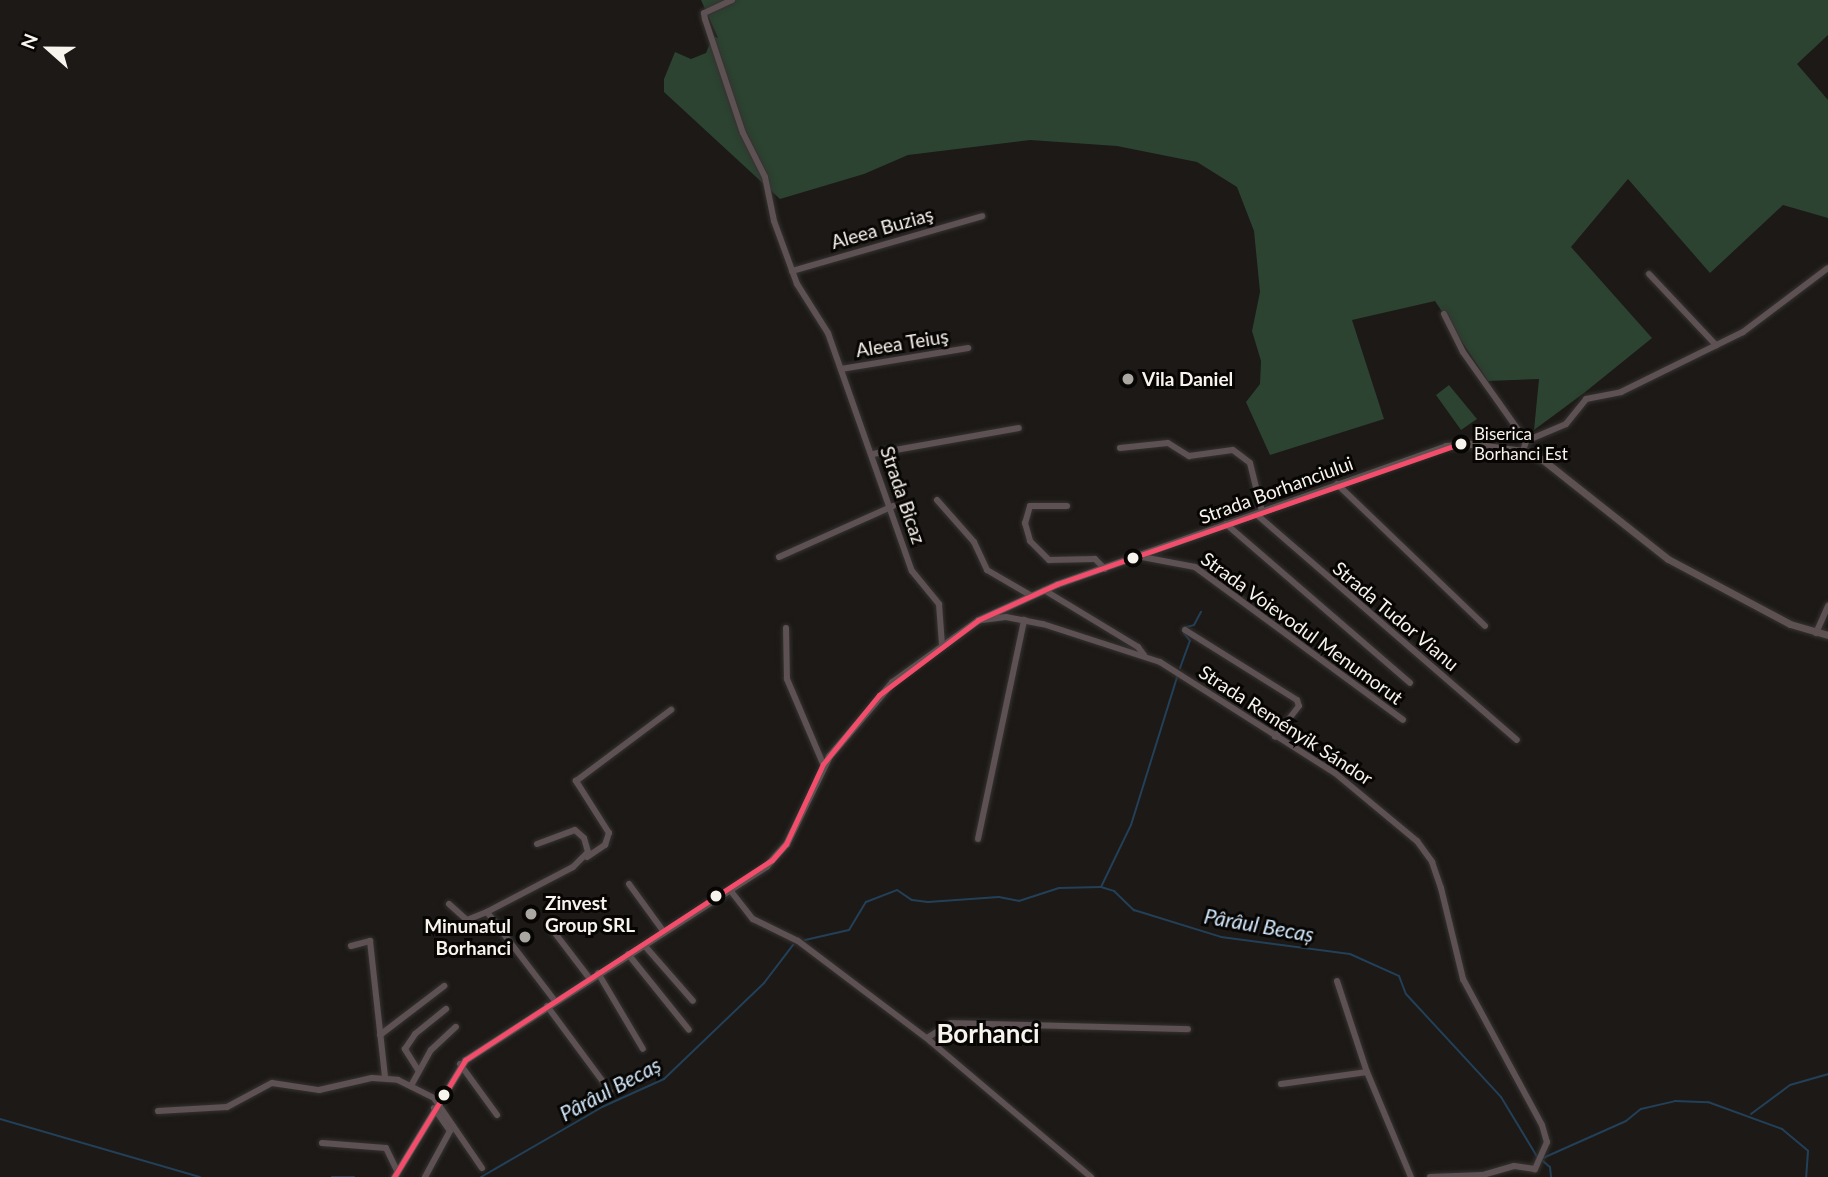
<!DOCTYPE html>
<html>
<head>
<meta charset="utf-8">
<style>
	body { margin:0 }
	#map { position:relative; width:1828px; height:1177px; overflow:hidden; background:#1c1916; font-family:Lato,sans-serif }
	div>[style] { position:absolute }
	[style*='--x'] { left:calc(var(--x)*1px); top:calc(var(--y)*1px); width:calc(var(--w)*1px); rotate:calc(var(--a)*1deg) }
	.green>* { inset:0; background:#2c4331 }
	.stream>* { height:2px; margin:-1px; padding:0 1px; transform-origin:1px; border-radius:1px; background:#234059 }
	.roads { filter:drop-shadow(0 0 2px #353331) drop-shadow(0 0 2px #353331) }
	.minor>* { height:6px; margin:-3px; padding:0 3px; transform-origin:3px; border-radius:3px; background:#5d5153 }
	.major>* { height:7px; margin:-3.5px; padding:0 3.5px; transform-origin:3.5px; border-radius:3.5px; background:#5e5152 }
	.bus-1>* { height:5px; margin:-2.5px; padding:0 2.5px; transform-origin:2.5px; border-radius:2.5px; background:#f44d6c }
	.dots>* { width:19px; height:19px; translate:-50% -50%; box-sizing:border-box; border:4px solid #080604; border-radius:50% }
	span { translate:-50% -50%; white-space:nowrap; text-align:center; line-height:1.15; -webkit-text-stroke:6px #080604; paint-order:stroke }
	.bus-label { font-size:17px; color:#f7f3ed }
	.left { translate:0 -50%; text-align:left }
	.street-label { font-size:19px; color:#f7f3ed }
	.poi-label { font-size:19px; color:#f7f3ed; font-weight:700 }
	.right { translate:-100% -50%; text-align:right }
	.water-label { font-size:21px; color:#d0e6fa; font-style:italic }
	.district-label { font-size:26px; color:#f7f3ed; font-weight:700 }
	.north { position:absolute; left:14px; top:14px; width:70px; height:70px; -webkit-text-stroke:5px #080604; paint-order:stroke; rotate:291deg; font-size:19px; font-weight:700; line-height:28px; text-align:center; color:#f7f3ed }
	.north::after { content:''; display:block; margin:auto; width:24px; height:32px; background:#f7f3ed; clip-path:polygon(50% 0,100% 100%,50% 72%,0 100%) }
</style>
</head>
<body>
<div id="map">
	<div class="green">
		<i style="clip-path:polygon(701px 0,1828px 0,1828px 35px,1797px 64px,1828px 100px,1828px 218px,1783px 205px,1710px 273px,1628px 179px,1571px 247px,1652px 338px,1584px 393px,1534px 430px,1539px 379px,1488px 381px,1435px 301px,1352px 320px,1384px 419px,1270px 455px,1246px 402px,1260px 384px,1261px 361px,1252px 331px,1260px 292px,1254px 231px,1237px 187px,1197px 162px,1117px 146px,1030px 140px,908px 155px,864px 174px,780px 199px,664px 92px,664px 79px,675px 52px,691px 59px,706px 53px,713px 36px,718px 38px)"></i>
		<i style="clip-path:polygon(1449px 385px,1477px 419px,1461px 430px,1436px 395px)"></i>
	</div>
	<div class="stream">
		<i style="--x:1183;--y:628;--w:11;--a:-15"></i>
		<i style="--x:1194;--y:625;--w:15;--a:-62"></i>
		<i style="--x:1180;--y:668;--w:29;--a:-70"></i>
		<i style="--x:1190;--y:641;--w:10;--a:-127"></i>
		<i style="--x:1101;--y:887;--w:69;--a:-64.2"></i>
		<i style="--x:1131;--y:825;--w:155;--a:-72.7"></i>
		<i style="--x:805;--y:940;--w:45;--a:-12.8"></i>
		<i style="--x:849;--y:930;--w:33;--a:-59"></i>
		<i style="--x:866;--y:902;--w:33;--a:-21"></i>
		<i style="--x:897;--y:890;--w:18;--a:34"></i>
		<i style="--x:912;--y:900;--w:16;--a:7"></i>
		<i style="--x:928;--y:902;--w:71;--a:-4"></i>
		<i style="--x:999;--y:897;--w:20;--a:11"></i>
		<i style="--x:1019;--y:901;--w:42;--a:-18"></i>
		<i style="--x:1059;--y:888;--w:42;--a:-1.4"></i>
		<i style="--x:1101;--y:887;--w:14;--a:17"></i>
		<i style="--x:1114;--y:891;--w:28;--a:44"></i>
		<i style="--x:1134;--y:910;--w:91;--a:17.2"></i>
		<i style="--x:1221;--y:937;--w:130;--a:7.5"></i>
		<i style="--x:1350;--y:954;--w:54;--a:24.2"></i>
		<i style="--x:1399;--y:976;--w:19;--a:69"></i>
		<i style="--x:1406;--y:994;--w:140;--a:47.3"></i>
		<i style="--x:1501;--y:1097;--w:71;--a:58.8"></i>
		<i style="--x:1751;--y:1114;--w:49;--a:-36.6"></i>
		<i style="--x:1790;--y:1085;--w:40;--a:-16"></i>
		<i style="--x:0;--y:1119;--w:208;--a:16.2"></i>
		<i style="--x:1543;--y:1158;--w:91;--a:-24"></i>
		<i style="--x:1626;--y:1121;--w:19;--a:-39"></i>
		<i style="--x:1641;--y:1109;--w:35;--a:-13"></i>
		<i style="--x:1675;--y:1101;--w:33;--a:2"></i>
		<i style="--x:1708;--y:1102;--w:79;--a:20"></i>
		<i style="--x:1782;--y:1129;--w:34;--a:40"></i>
		<i style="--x:1808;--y:1151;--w:26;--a:94"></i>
		<i style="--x:1543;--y:1161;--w:9;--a:41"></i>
		<i style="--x:1550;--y:1167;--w:10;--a:84"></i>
		<i style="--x:332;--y:1177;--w:22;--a:0"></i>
		<i style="--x:481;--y:1177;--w:140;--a:-30"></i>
		<i style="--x:602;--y:1107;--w:68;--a:-24.3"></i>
		<i style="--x:664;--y:1079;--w:139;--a:-43.8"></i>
		<i style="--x:764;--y:983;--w:48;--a:-52.7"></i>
	</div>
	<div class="roads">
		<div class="minor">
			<i style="--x:732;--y:0;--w:31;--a:155"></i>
			<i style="--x:704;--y:13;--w:6;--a:81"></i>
			<i style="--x:705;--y:19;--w:120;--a:71.6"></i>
			<i style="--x:743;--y:133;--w:49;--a:63.4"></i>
			<i style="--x:765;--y:177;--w:45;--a:78.4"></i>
			<i style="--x:774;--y:221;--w:67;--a:69.9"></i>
			<i style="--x:797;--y:284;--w:58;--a:57.7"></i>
			<i style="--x:828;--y:333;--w:252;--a:70.6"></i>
			<i style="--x:912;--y:571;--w:43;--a:50.7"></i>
			<i style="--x:939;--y:604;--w:41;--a:85.8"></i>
			<i style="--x:792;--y:271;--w:198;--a:-16.1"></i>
			<i style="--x:1649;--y:274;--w:98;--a:46.7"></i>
			<i style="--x:1444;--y:314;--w:42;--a:63.4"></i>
			<i style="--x:1463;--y:352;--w:109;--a:54.7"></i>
			<i style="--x:841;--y:369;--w:129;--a:-9.4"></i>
			<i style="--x:1120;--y:448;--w:48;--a:-5.9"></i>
			<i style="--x:1168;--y:443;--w:25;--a:32"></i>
			<i style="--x:1189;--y:456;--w:44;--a:-7.8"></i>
			<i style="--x:1233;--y:450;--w:21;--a:37"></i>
			<i style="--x:1250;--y:463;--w:50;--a:76.2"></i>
			<i style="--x:1523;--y:451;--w:10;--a:-73"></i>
			<i style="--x:1526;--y:441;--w:43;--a:-23"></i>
			<i style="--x:1566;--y:424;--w:32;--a:-51"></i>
			<i style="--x:1586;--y:399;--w:36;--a:-11"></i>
			<i style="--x:1621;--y:392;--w:136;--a:-26.2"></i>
			<i style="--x:1743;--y:332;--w:106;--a:-37"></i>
			<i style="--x:873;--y:454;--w:148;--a:-10.1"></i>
			<i style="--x:1337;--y:484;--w:205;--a:43.8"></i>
			<i style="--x:937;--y:500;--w:56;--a:48.6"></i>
			<i style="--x:974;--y:542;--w:31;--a:65"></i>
			<i style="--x:987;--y:570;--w:50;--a:30.2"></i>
			<i style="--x:1067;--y:506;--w:37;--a:180"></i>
			<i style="--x:1030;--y:506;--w:18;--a:106"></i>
			<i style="--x:1025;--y:523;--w:19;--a:74"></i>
			<i style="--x:1030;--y:541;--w:27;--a:45"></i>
			<i style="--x:1049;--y:560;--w:46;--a:-1.2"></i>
			<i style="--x:1095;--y:559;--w:14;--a:45"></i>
			<i style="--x:1256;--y:514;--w:345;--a:40.9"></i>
			<i style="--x:1226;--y:524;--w:243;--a:40.8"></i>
			<i style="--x:779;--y:557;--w:125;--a:-24.1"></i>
			<i style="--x:1142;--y:557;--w:54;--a:10.7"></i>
			<i style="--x:1195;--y:567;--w:258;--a:36.3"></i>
			<i style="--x:1044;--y:590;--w:110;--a:31.2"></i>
			<i style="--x:1138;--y:647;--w:10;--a:53"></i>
			<i style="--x:982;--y:620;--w:24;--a:-7"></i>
			<i style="--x:1006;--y:617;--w:38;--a:11"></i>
			<i style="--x:1043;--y:624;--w:123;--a:18"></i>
			<i style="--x:1160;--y:662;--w:207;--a:32.4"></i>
			<i style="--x:1335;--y:773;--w:107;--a:39.7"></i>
			<i style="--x:1417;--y:841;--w:26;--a:54"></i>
			<i style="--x:1432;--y:862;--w:28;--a:71"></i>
			<i style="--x:1441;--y:888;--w:94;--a:76.4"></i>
			<i style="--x:1463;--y:979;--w:166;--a:61.6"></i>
			<i style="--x:1542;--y:1125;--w:18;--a:74"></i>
			<i style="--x:1547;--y:1142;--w:30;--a:114"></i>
			<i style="--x:1535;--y:1169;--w:21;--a:-172"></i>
			<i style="--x:1514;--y:1166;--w:33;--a:164"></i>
			<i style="--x:1482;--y:1175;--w:52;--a:177.8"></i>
			<i style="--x:786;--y:628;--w:51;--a:88.9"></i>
			<i style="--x:787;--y:679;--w:92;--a:67"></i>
			<i style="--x:1185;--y:630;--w:132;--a:32"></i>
			<i style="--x:1297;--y:700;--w:6;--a:72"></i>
			<i style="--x:1299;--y:706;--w:39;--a:128"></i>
			<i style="--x:1816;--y:633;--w:30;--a:-66"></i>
			<i style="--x:978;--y:839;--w:224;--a:-78.1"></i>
			<i style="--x:537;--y:844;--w:40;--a:-20.2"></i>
			<i style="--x:575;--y:830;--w:12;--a:42"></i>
			<i style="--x:584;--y:838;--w:15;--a:74"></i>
			<i style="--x:588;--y:852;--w:21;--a:135"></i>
			<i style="--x:573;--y:867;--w:97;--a:152.4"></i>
			<i style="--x:487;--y:912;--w:112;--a:52.6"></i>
			<i style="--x:587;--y:857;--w:22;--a:-34"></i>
			<i style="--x:605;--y:845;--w:13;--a:-72"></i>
			<i style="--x:609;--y:833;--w:62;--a:-122.4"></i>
			<i style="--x:576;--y:781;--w:119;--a:-36.8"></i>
			<i style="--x:629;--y:884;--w:59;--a:53.9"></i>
			<i style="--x:730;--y:890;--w:37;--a:52"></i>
			<i style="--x:753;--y:919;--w:50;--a:26.1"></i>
			<i style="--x:798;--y:941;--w:166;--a:37.1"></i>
			<i style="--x:930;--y:1041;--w:211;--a:40.2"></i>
			<i style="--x:449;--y:904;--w:24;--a:42"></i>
			<i style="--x:467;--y:920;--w:22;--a:-22"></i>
			<i style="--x:548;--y:924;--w:69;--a:52.6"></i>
			<i style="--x:644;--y:945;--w:74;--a:48.8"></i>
			<i style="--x:351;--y:946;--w:20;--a:-15"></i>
			<i style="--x:370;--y:941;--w:137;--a:83.7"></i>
			<i style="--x:628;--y:954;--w:97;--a:51.2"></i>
			<i style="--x:598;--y:973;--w:88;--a:59.4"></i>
			<i style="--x:1337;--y:981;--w:96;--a:71.8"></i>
			<i style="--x:1367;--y:1072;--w:114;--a:67.3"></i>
			<i style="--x:547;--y:1006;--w:106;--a:53.5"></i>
			<i style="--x:380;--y:1035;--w:81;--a:-37.4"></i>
			<i style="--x:927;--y:1038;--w:28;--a:-32"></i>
			<i style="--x:951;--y:1023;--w:237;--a:1.5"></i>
			<i style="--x:460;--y:1064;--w:63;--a:54"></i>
			<i style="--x:418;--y:1070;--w:25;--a:-122"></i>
			<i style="--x:405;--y:1049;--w:18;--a:-56"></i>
			<i style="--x:415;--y:1034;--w:40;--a:-39"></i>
			<i style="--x:412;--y:1084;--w:39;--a:-61"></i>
			<i style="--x:431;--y:1050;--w:34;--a:-43"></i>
			<i style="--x:1281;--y:1084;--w:87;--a:-7.9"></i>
			<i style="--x:158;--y:1111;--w:69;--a:-3.3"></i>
			<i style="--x:227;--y:1107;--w:51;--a:-28.1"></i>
			<i style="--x:272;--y:1083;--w:48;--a:8.5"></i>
			<i style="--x:319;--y:1090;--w:54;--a:-12.8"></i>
			<i style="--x:372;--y:1078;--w:26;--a:4"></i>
			<i style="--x:398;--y:1080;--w:40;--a:26.6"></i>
			<i style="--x:434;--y:1098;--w:85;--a:55.6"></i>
			<i style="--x:322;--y:1143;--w:64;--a:4.5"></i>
			<i style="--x:386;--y:1148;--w:25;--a:64"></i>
			<i style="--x:425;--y:1177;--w:52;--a:-61.5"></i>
			<i style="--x:450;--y:1131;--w:28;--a:-125"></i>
		</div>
		<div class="major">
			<i style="--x:394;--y:1177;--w:137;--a:-58.7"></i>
			<i style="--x:465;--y:1060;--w:358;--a:-32.8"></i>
			<i style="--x:766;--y:866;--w:30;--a:-48"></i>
			<i style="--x:786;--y:844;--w:98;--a:-64"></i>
			<i style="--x:829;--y:756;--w:97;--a:-49.6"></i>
			<i style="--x:892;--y:682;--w:106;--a:-35.8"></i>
			<i style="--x:978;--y:620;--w:87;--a:-24.5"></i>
			<i style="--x:1057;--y:584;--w:413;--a:-19.5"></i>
			<i style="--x:1446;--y:446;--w:25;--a:-5"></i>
			<i style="--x:1471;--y:444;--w:52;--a:7.7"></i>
			<i style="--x:1523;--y:451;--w:22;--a:24"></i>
			<i style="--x:1543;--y:460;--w:159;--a:38.4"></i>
			<i style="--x:1668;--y:559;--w:138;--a:28"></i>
			<i style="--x:1790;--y:624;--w:40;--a:16"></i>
		</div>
	</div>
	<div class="bus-1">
		<i style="--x:394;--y:1177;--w:137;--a:-58.7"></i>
		<i style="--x:465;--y:1060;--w:366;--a:-33.1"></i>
		<i style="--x:772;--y:860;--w:21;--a:-49"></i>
		<i style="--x:786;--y:844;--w:88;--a:-65.2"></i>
		<i style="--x:823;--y:764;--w:89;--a:-50.9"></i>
		<i style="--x:879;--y:695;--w:124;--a:-37.1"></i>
		<i style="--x:978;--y:620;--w:87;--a:-24.5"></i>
		<i style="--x:1057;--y:584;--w:430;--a:-19.2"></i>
	</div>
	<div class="dots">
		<i style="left:1128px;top:379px;background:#aaa7a2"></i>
		<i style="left:1461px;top:444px;background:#f7f3ed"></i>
		<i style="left:1133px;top:558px;background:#f7f3ed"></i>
		<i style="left:716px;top:896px;background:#f7f3ed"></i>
		<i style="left:531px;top:914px;background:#aaa7a2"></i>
		<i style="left:525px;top:937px;background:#aaa7a2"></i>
		<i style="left:444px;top:1095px;background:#f7f3ed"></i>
	</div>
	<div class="bus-label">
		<span class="left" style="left:1474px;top:444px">Biserica<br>Borhanci Est</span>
	</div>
	<div class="street-label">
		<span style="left:882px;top:228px;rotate:-16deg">Aleea Buziaş</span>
		<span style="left:902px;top:343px;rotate:-9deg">Aleea Teiuş</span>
		<span style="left:1276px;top:490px;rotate:-20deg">Strada Borhanciului</span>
		<span style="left:903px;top:495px;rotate:71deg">Strada Bicaz</span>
		<span style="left:1396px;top:616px;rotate:40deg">Strada Tudor Vianu</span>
		<span style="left:1302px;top:628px;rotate:36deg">Strada Voievodul Menumorut</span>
		<span style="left:1286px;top:725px;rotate:33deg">Strada Reményik Sándor</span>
	</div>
	<div class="poi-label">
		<span class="left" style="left:1142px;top:379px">Vila Daniel</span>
		<span class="left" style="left:545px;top:914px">Zinvest<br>Group SRL</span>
		<span class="right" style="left:511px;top:937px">Minunatul<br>Borhanci</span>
	</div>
	<div class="water-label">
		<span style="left:1259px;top:925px;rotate:10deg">Pârâul Becaș</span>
		<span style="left:610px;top:1089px;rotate:-28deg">Pârâul Becaș</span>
	</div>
	<div class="district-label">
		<span style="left:988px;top:1034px">Borhanci</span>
	</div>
	<div class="north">N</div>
</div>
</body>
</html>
